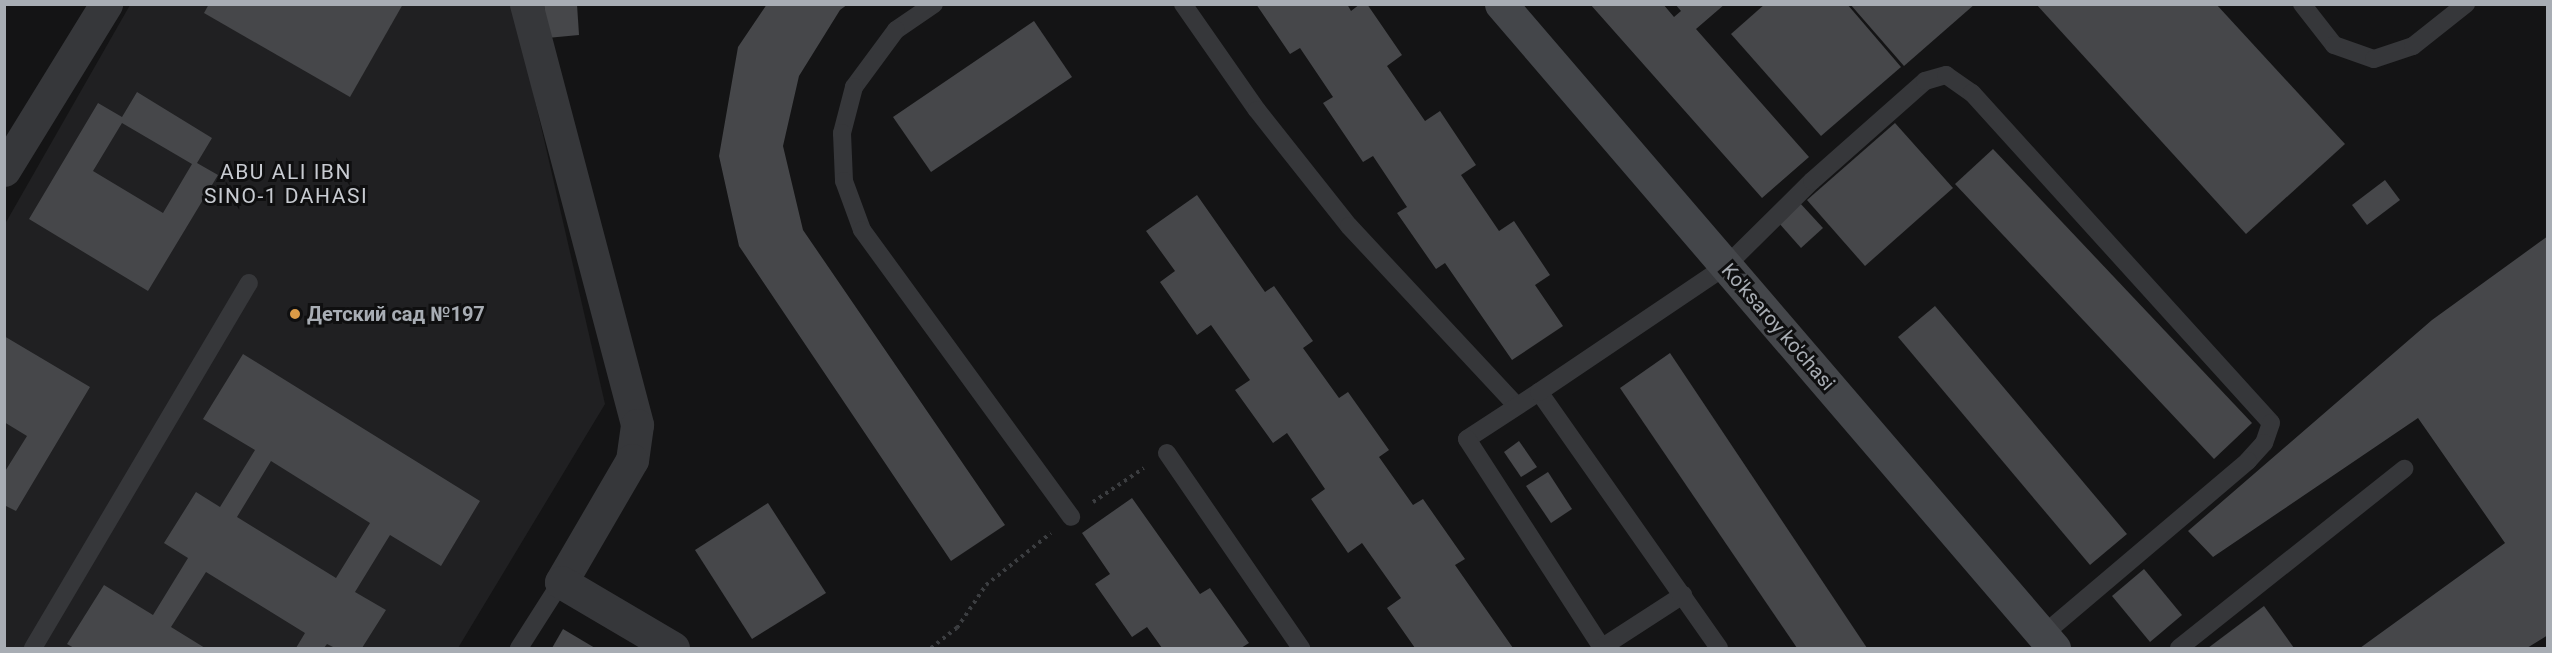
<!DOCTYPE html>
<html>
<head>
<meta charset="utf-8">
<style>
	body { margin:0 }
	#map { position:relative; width:2552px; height:653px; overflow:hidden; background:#141415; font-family:Roboto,sans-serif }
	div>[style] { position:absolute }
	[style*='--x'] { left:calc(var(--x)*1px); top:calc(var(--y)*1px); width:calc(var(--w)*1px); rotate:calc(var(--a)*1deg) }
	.built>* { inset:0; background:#202022 }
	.building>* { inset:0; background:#46474a }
	.path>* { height:4px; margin-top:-2px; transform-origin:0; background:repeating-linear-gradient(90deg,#3c3e41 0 3px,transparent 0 7.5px) }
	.lane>* { height:18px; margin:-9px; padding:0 9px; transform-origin:9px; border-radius:9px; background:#36373a }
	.street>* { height:33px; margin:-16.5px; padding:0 16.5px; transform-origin:16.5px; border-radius:16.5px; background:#36373a }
	.secondary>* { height:33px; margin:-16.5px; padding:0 16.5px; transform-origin:16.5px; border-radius:16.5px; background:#44464a }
	.dots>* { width:16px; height:16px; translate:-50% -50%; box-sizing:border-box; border:3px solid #0f0f10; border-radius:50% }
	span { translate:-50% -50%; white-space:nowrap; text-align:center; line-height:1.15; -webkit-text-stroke:6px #0f0f10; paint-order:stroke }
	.poi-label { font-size:20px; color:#a8adb4; font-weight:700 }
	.left { translate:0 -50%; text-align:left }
	.street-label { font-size:20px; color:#a8adb4 }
	.neighbourhood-label { font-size:21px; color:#c8cbd1; letter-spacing:1.5px }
	.frame { position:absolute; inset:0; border:6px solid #a8adb4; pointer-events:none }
</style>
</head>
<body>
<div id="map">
	<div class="built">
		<i style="clip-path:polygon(130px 5px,513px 5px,605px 404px,458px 648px,5px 648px,5px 224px)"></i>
	</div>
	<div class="building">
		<i style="clip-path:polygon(209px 4px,403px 4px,350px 97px,204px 13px)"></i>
		<i style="clip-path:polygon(544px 4px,577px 4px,579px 35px,547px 38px)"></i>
		<i style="clip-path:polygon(767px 4px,848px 4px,840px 10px,799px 76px,783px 146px,803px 230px,1005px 525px,951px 561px,739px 246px,719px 156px,738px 47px)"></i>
		<i style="clip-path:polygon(1256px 4px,1347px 4px,1351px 11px,1360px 4px,1367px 4px,1402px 55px,1387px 66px,1425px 121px,1440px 111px,1476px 165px,1461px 175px,1499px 231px,1514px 221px,1550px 275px,1535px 285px,1563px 326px,1512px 360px,1445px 263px,1436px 269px,1397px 213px,1407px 207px,1373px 156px,1363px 162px,1323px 103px,1333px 97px,1300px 48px,1290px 54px)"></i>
		<i style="clip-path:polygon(1590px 4px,1663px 4px,1674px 17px,1681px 11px,1675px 4px,1725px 4px,1696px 29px,1809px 157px,1762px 198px)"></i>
		<i style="clip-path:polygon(1765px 4px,1847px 4px,1901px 67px,1821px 136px,1731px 34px)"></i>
		<i style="clip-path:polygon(1850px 4px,1975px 4px,1904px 66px)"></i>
		<i style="clip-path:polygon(2036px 4px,2216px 4px,2345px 144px,2246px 234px)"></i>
		<i style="clip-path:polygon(1034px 21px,1072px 77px,931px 172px,893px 117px)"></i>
		<i style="clip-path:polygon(evenodd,137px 92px,212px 138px,197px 163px,218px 175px,148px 291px,29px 219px,98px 103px,122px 117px,137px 92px,122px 123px,192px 164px,163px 213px,93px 171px,122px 123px)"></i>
		<i style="clip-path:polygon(1895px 123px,1953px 188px,1865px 266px,1807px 200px)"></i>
		<i style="clip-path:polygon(1993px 149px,2252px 423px,2214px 459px,1955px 184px)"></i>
		<i style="clip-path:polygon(2385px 180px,2400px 200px,2367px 225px,2352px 205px)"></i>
		<i style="clip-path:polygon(1197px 195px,1265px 292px,1274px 286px,1313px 341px,1303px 348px,1339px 398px,1348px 392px,1389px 450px,1379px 457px,1413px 505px,1423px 499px,1465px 559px,1455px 565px,1513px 648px,1415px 648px,1387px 608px,1401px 598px,1362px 543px,1348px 553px,1311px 499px,1325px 489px,1287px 433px,1273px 443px,1235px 390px,1250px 380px,1211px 325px,1197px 335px,1160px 282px,1175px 271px,1146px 231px)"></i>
		<i style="clip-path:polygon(1799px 202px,1823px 228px,1801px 248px,1778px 222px)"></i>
		<i style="clip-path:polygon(2548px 236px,2548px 635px,2527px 648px,2360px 648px,2505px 543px,2418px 418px,2213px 557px,2188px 531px,2432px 320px)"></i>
		<i style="clip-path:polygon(1935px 306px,2127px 534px,2090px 565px,1898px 337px)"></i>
		<i style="clip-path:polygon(4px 336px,90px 387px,16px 511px,4px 505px,4px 473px,27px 436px,4px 422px)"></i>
		<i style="clip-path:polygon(1670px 353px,1867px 648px,1797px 648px,1620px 388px)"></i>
		<i style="clip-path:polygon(evenodd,243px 354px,480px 501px,441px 566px,390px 535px,355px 592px,386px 610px,362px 648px,335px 648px,327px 644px,324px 648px,296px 648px,305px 633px,206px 572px,171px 627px,205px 648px,74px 648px,67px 644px,104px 585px,153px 615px,188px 558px,164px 543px,196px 492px,220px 507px,255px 450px,203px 419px,243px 354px,271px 461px,370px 523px,336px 578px,237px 517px,271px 461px)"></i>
		<i style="clip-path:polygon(1519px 441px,1537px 467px,1521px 477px,1504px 452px)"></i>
		<i style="clip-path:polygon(1548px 472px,1572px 509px,1551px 523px,1526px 486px)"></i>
		<i style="clip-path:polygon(1132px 498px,1200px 594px,1210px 588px,1249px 643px,1241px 648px,1162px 648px,1147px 627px,1132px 637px,1095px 584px,1110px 574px,1082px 533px)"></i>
		<i style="clip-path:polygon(768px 503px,826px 593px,752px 639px,695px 550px)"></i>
		<i style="clip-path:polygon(2144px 569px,2182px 615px,2150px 642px,2112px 596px)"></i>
		<i style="clip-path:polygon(2264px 606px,2294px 648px,2208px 648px)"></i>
		<i style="clip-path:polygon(563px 629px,595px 648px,552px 648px)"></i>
	</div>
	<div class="path">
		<i style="--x:1093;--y:502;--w:61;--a:-33.7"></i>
		<i style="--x:931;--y:648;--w:33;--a:-38"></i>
		<i style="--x:957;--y:628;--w:52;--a:-56"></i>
		<i style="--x:986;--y:585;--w:83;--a:-38.7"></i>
	</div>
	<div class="lane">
		<i style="--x:934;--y:4;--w:46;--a:145.6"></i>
		<i style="--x:896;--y:30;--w:71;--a:126.4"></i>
		<i style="--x:854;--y:87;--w:48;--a:104.6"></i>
		<i style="--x:842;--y:133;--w:48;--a:87.6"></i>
		<i style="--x:844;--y:181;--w:52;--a:69.8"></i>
		<i style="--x:862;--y:230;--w:355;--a:53.9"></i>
		<i style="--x:1183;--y:4;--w:129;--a:55.1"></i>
		<i style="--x:1257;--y:110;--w:148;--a:51.6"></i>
		<i style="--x:1349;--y:226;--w:246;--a:47"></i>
		<i style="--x:2302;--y:4;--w:52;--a:52"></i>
		<i style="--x:2334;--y:45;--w:42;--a:19.3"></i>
		<i style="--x:2374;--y:59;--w:41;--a:-18.4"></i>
		<i style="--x:2413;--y:46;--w:68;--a:-38.4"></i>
		<i style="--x:1539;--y:392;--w:86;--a:146.9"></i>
		<i style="--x:1467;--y:439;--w:249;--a:57.1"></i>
		<i style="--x:1167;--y:453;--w:237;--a:55.5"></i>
		<i style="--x:33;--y:648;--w:424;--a:-59.4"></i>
		<i style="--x:519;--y:648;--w:78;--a:-57.5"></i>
		<i style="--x:1601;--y:648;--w:98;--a:-32.9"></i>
		<i style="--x:1719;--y:648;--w:313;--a:-125.1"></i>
		<i style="--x:1539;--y:392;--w:225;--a:-34"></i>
		<i style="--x:1726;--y:266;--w:121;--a:-44.7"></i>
		<i style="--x:1812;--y:181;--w:151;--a:-41.5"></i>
		<i style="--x:1925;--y:81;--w:22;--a:-16"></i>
		<i style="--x:1946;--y:75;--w:32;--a:35"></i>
		<i style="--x:1972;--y:93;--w:445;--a:47.8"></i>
		<i style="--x:2271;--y:423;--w:21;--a:109"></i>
		<i style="--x:2264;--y:443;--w:24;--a:132"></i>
		<i style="--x:2248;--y:461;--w:269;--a:139.7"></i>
		<i style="--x:2179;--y:648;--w:288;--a:-38.5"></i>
	</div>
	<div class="street">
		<i style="--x:526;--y:4;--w:435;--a:75.2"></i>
		<i style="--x:637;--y:425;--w:35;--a:98"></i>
		<i style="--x:632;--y:460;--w:141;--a:120.2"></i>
		<i style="--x:561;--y:582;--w:130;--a:30.5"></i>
		<i style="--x:4;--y:170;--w:195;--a:-58.4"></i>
	</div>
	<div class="secondary">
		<i style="--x:1501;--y:4;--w:849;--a:49.35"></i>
	</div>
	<div class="dots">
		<i style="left:295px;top:314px;background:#db9b47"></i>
	</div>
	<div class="poi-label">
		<span class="left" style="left:307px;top:314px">Детский сад №197</span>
	</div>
	<div class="street-label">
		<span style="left:1778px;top:327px;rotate:49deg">Ko'ksaroy ko'chasi</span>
	</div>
	<div class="neighbourhood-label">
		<span style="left:286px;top:184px">ABU ALI IBN<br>SINO-1 DAHASI</span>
	</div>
	<div class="frame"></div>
</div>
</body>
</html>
